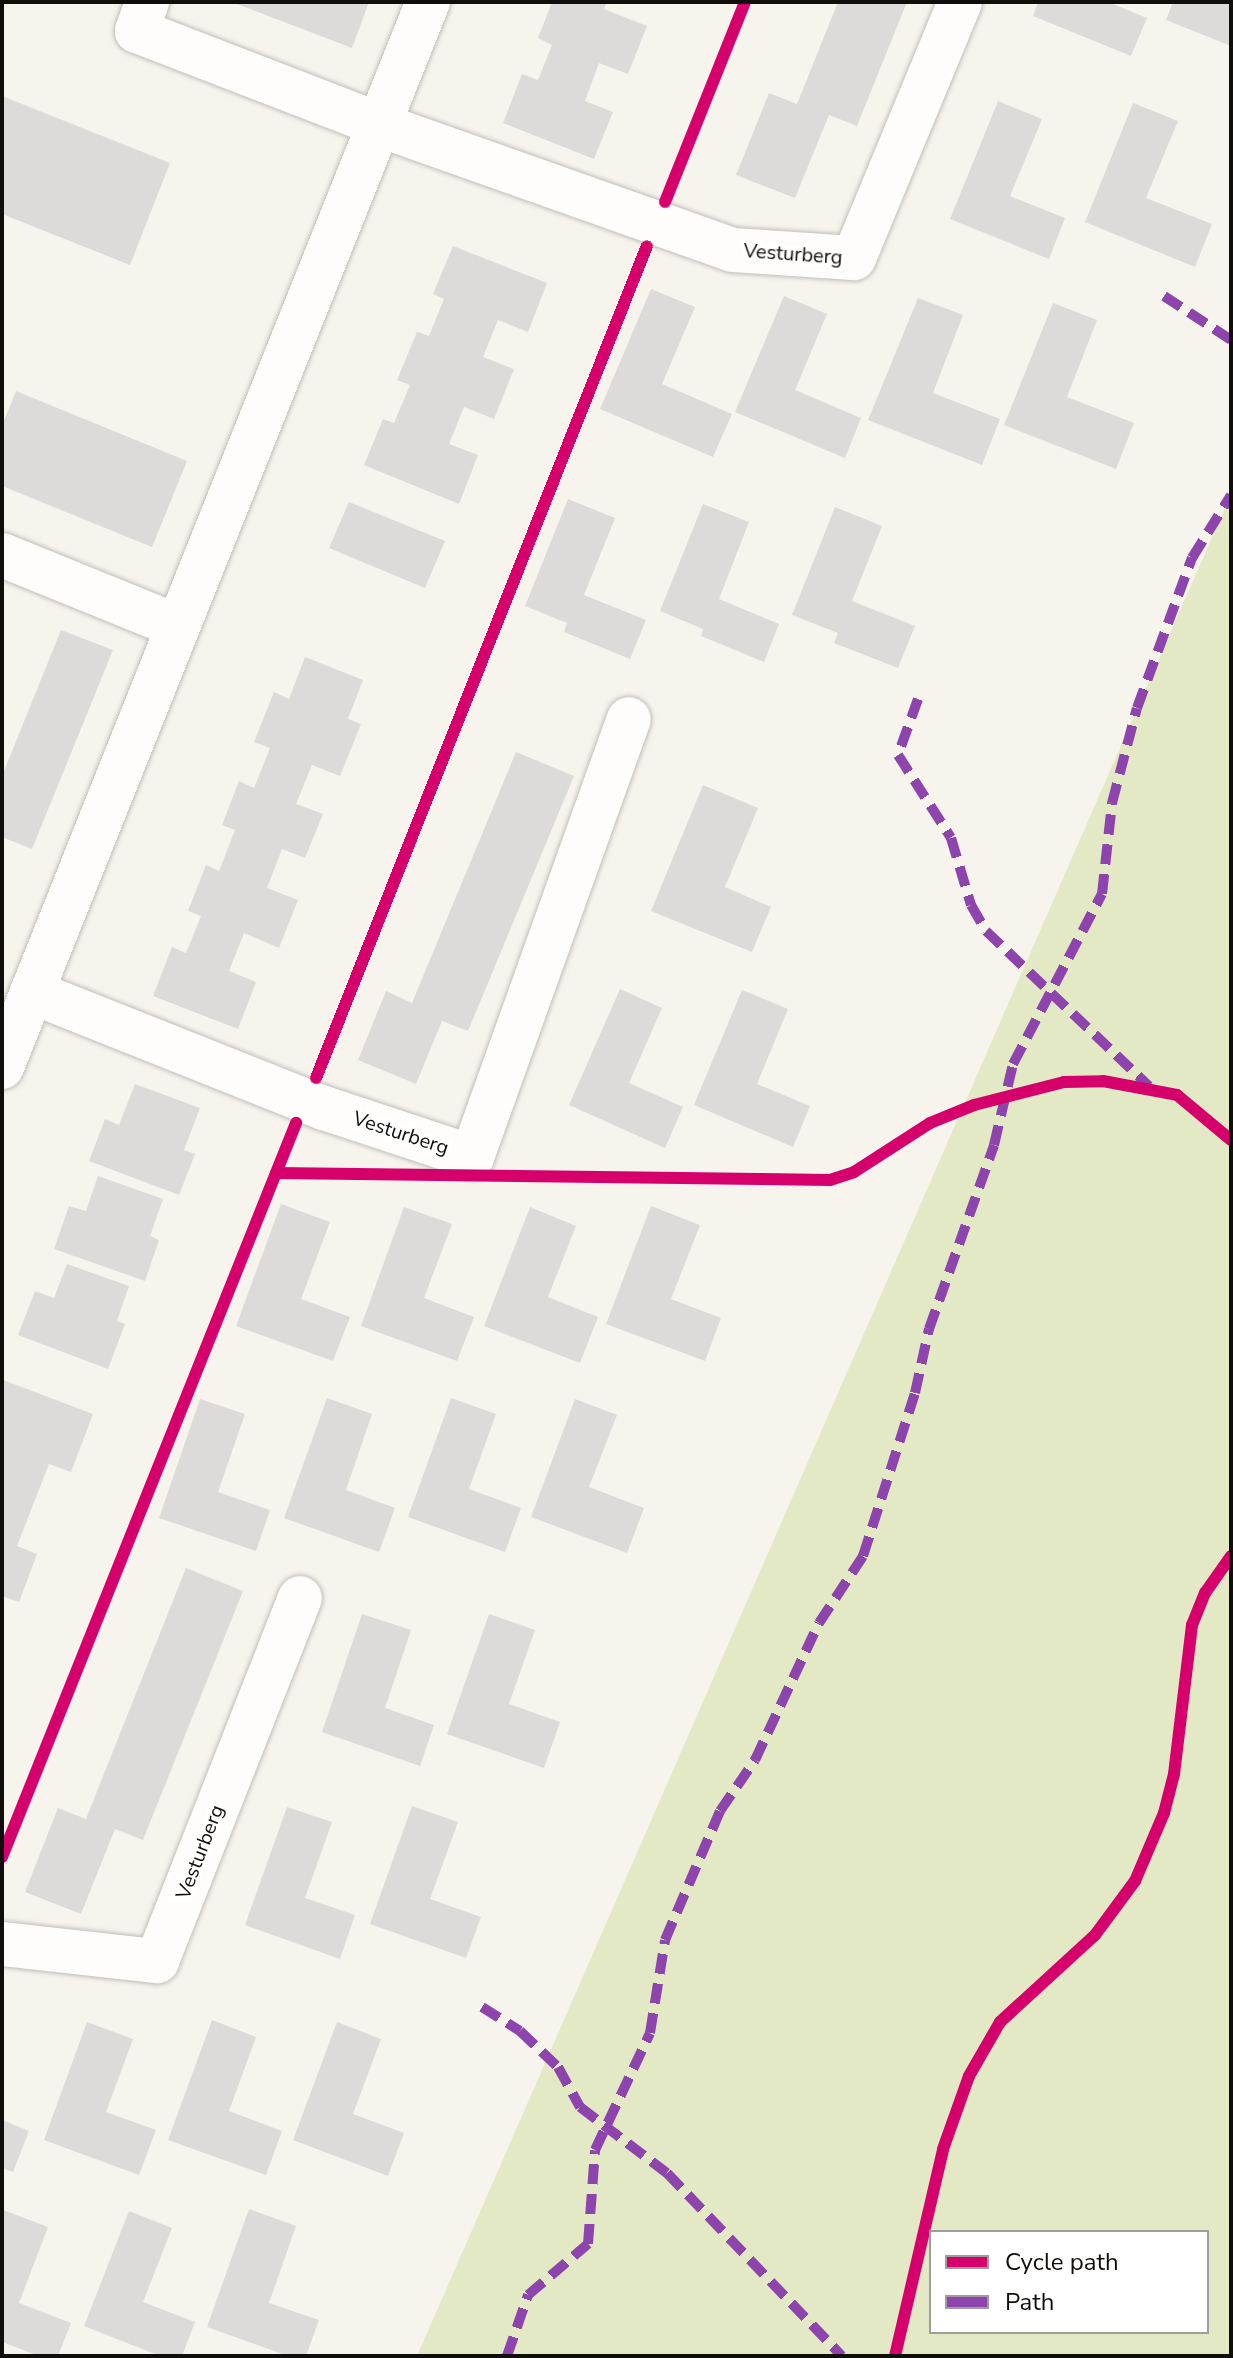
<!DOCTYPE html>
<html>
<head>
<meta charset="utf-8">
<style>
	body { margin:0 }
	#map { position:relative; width:1233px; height:2358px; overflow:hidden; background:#f7f3ed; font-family:"Nunito Sans",sans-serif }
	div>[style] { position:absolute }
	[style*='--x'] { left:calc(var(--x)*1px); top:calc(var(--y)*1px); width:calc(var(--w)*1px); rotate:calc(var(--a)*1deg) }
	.green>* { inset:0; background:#e4e9c5 }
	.building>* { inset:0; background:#dddbda }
	.roads { filter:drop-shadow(0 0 2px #c1beb9) drop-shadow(0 0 2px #c1beb9) }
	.minor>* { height:44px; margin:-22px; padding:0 22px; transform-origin:22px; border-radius:22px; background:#fefdfc }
	.quiet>* { height:10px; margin-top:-5px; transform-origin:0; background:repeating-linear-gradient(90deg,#8e44ad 0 20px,transparent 0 30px) }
	.cycleway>* { height:12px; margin:-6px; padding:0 6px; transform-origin:6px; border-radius:6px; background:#d6006c }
	span { translate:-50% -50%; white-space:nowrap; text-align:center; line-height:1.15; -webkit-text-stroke:8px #fff; paint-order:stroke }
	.street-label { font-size:20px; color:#100d0a }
	.frame { position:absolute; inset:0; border:4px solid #100d0a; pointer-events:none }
	.legend { position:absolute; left:929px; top:2230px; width:280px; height:104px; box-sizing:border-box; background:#fff; border:2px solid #9f9e9d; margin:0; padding:10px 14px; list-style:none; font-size:24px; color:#100d0a }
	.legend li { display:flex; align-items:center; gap:16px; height:40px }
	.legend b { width:40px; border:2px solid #9f9e9d }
</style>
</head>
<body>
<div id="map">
	<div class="green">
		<i style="clip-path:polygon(evenodd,1231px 494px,1231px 2356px,417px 2356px,1231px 494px,931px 2232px,1207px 2232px,1207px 2332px,931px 2332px,931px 2232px)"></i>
	</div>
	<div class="building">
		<i style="clip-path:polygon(232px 2px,369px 2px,352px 48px)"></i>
		<i style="clip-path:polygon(552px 2px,607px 2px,604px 9px,647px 26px,628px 74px,599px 63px,585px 101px,613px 112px,594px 159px,503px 123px,522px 74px,538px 80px,552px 45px,538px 38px)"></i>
		<i style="clip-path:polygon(838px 2px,907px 2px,857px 126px,829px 115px,795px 198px,736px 175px,769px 93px,797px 104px)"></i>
		<i style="clip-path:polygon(1038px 2px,1108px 2px,1147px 18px,1131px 56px,1033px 16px)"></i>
		<i style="clip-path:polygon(1173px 2px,1231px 2px,1231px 46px,1166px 20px)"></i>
		<i style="clip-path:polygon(2px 96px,170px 163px,130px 265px,2px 214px)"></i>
		<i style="clip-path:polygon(998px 101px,1042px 119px,1010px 196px,1065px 218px,1049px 259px,950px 219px)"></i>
		<i style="clip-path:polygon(1133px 103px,1178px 121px,1146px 198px,1212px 224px,1195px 267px,1085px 222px)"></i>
		<i style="clip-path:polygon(453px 246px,547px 283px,528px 332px,498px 320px,483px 357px,514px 369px,494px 419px,464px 407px,449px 444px,478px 455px,459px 504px,364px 465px,383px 419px,394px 423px,410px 385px,397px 380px,417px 332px,429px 336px,444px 299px,433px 294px)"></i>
		<i style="clip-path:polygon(651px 289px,695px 307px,662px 384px,732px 414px,713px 457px,600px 409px)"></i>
		<i style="clip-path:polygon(784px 296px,827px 314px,795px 390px,861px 418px,845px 458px,735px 412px)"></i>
		<i style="clip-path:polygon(918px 298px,963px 315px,933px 393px,1000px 419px,982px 465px,868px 420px)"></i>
		<i style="clip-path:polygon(1053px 303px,1097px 320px,1067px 397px,1134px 423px,1116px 469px,1004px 425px)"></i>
		<i style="clip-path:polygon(16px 391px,187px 461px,152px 547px,2px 486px,2px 426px)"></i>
		<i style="clip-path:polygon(568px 499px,615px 518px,584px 595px,646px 620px,630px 659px,564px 632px,567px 623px,525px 606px)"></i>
		<i style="clip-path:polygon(349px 502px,445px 541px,425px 588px,329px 548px)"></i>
		<i style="clip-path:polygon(703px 504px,749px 522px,719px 599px,779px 624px,764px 662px,701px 636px,703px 629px,660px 611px)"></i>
		<i style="clip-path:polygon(835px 507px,882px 526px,852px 601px,915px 626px,898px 668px,834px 643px,838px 633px,792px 615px)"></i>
		<i style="clip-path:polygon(61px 630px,113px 650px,32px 849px,2px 837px,2px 776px)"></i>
		<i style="clip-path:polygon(305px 657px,363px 680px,348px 719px,361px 724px,340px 776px,312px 765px,296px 804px,323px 814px,305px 858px,282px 849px,267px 888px,298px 900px,279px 948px,244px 933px,229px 971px,256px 982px,238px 1029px,153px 996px,172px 947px,186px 953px,201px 916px,188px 911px,206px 865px,219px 871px,235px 830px,222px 825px,239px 781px,254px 788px,270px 748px,254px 742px,274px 692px,289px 699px)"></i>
		<i style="clip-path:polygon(516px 752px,574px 776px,468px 1031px,442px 1021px,416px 1084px,358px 1060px,386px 991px,412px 1003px)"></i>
		<i style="clip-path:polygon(703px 785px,758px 808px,725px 887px,771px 907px,752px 952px,651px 911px)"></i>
		<i style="clip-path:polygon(620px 989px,662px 1008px,629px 1083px,683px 1107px,665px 1148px,569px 1105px)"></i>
		<i style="clip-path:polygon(742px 990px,788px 1009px,757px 1084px,810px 1106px,793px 1147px,694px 1105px)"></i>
		<i style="clip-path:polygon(135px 1084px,200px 1108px,184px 1150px,195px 1154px,179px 1195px,89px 1161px,105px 1119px,119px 1125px)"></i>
		<i style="clip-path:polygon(98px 1176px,163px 1199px,150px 1236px,159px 1240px,145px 1281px,54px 1249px,69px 1206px,86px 1211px)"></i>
		<i style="clip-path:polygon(281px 1204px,330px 1222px,301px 1299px,350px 1317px,333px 1361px,236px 1326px)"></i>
		<i style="clip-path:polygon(651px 1206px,700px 1225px,671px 1299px,721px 1318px,705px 1361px,606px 1324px)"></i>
		<i style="clip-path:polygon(404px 1207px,452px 1224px,424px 1298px,474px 1317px,457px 1361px,361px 1326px)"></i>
		<i style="clip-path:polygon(530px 1207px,576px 1226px,548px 1297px,598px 1317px,580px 1363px,484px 1326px)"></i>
		<i style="clip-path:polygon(67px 1264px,129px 1286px,117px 1321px,125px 1324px,108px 1369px,18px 1335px,35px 1291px,54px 1298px)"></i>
		<i style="clip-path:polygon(3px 1380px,93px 1414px,71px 1472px,49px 1464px,17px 1546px,37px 1554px,19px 1602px,2px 1596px)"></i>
		<i style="clip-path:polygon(327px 1398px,372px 1414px,346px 1490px,395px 1508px,379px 1552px,284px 1518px)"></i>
		<i style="clip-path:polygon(451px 1398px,496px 1414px,469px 1489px,521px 1508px,505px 1552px,408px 1517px)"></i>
		<i style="clip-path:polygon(200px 1399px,245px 1414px,218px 1492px,270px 1510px,256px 1551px,159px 1518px)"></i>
		<i style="clip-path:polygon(575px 1399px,617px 1415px,589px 1487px,644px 1508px,627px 1553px,531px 1517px)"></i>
		<i style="clip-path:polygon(186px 1568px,243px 1591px,143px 1840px,115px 1829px,81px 1914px,25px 1892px,58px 1808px,86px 1819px)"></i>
		<i style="clip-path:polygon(362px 1614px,411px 1630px,385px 1708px,434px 1725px,420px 1766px,322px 1732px)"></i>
		<i style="clip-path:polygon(489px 1614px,535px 1630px,509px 1704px,560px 1722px,544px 1768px,447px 1734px)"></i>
		<i style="clip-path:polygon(412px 1806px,458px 1822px,430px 1899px,481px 1917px,466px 1958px,370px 1924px)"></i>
		<i style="clip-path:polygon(287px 1807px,332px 1822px,305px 1898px,355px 1915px,340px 1959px,245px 1925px)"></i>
		<i style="clip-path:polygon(212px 2020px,256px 2037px,229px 2111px,282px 2131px,266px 2175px,168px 2140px)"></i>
		<i style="clip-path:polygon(87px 2022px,133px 2039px,106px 2112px,156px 2130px,139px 2175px,44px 2140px)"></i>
		<i style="clip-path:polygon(337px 2022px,381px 2039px,353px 2114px,404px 2133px,388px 2176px,293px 2140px)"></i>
		<i style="clip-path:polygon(2px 2120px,29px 2131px,13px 2172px,2px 2168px)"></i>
		<i style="clip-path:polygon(249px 2209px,296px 2226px,269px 2303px,319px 2320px,306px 2356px,288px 2356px,207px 2327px)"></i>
		<i style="clip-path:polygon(3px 2210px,48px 2227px,19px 2303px,71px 2323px,58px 2356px,39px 2356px,2px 2342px)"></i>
		<i style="clip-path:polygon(129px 2211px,172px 2228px,143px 2302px,195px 2322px,182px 2356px,160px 2356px,84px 2326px)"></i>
	</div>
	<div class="roads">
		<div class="minor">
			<i style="--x:147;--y:2;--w:31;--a:109"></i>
			<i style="--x:137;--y:31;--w:261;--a:21.1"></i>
			<i style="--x:380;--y:125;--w:374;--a:19.5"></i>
			<i style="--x:733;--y:250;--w:121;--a:3.8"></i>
			<i style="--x:854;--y:258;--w:277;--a:-67.5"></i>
			<i style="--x:2;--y:555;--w:189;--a:22.1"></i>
			<i style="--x:32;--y:992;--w:314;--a:21.7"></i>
			<i style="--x:324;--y:1108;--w:156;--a:18.3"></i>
			<i style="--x:472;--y:1157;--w:465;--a:-70.3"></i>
			<i style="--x:2;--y:1067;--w:1147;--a:-68.2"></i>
			<i style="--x:2;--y:1944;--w:156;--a:6.3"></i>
			<i style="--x:157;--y:1961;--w:390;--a:-68.5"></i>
		</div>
	</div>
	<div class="quiet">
		<i style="--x:1164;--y:296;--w:80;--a:33.3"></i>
		<i style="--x:918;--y:699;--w:59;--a:109.7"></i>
		<i style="--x:898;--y:755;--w:98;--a:57.4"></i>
		<i style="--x:951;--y:838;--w:70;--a:73.4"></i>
		<i style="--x:971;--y:905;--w:30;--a:60"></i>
		<i style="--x:986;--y:931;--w:225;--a:43.6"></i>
		<i style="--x:482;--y:2007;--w:45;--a:32.3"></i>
		<i style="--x:520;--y:2031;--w:52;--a:43.5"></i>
		<i style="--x:558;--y:2067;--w:46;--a:61.2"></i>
		<i style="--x:580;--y:2107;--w:109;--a:37.2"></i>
		<i style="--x:667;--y:2173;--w:253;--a:46.3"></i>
		<i style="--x:507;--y:2356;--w:65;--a:-71"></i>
		<i style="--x:528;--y:2295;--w:79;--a:-40.4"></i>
		<i style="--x:588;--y:2244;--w:94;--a:-85.7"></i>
		<i style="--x:595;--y:2150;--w:129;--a:-64.8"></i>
		<i style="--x:650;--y:2033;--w:94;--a:-80.8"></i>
		<i style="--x:665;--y:1940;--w:140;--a:-66.9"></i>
		<i style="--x:720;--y:1811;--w:62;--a:-55.5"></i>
		<i style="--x:755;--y:1760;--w:151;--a:-65"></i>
		<i style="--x:819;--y:1623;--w:80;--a:-56.7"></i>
		<i style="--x:863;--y:1556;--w:171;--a:-72.3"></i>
		<i style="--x:915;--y:1393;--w:66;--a:-77.7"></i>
		<i style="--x:929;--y:1329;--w:195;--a:-70.5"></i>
		<i style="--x:994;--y:1145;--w:83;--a:-76.8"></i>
		<i style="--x:1013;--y:1064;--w:192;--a:-62.4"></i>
		<i style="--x:1102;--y:894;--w:92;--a:-83.7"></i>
		<i style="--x:1112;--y:803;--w:98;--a:-75.3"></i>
		<i style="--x:1137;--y:708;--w:160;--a:-69.9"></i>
		<i style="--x:1192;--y:558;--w:74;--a:-58.2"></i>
	</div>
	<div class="cycleway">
		<i style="--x:665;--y:202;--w:215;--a:-68.2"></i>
		<i style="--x:316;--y:1078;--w:895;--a:-68.31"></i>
		<i style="--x:276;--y:1173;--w:554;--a:0.72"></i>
		<i style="--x:830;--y:1180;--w:25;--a:-18"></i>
		<i style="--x:854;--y:1172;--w:90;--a:-32.8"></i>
		<i style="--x:930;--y:1123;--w:48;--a:-22.2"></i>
		<i style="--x:974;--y:1105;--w:93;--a:-14.3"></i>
		<i style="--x:1064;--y:1082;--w:39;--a:-1"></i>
		<i style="--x:1103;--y:1081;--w:75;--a:10.7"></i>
		<i style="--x:1177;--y:1095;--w:70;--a:39.8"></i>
		<i style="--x:2;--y:1857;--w:791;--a:-68.17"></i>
		<i style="--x:895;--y:2356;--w:212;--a:-76.9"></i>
		<i style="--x:943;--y:2149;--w:77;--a:-70.4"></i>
		<i style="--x:969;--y:2076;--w:62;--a:-60.1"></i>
		<i style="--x:1000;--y:2022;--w:129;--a:-42.5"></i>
		<i style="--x:1095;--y:1935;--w:67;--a:-53.5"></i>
		<i style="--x:1135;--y:1881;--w:74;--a:-66.9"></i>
		<i style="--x:1164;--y:1813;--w:40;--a:-75.6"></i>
		<i style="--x:1174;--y:1774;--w:150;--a:-83.1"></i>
		<i style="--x:1192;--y:1625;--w:35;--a:-68"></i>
		<i style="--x:1205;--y:1593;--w:45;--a:-54.9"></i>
	</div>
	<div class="street-label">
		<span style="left:793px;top:254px;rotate:4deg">Vesturberg</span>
		<span style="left:401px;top:1133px;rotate:18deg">Vesturberg</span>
		<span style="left:200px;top:1852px;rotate:-69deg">Vesturberg</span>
	</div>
	<div class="frame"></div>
	<ul class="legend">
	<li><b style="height:10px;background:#d6006c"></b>Cycle path</li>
	<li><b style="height:10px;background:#8e44ad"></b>Path</li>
	</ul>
</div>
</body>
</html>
